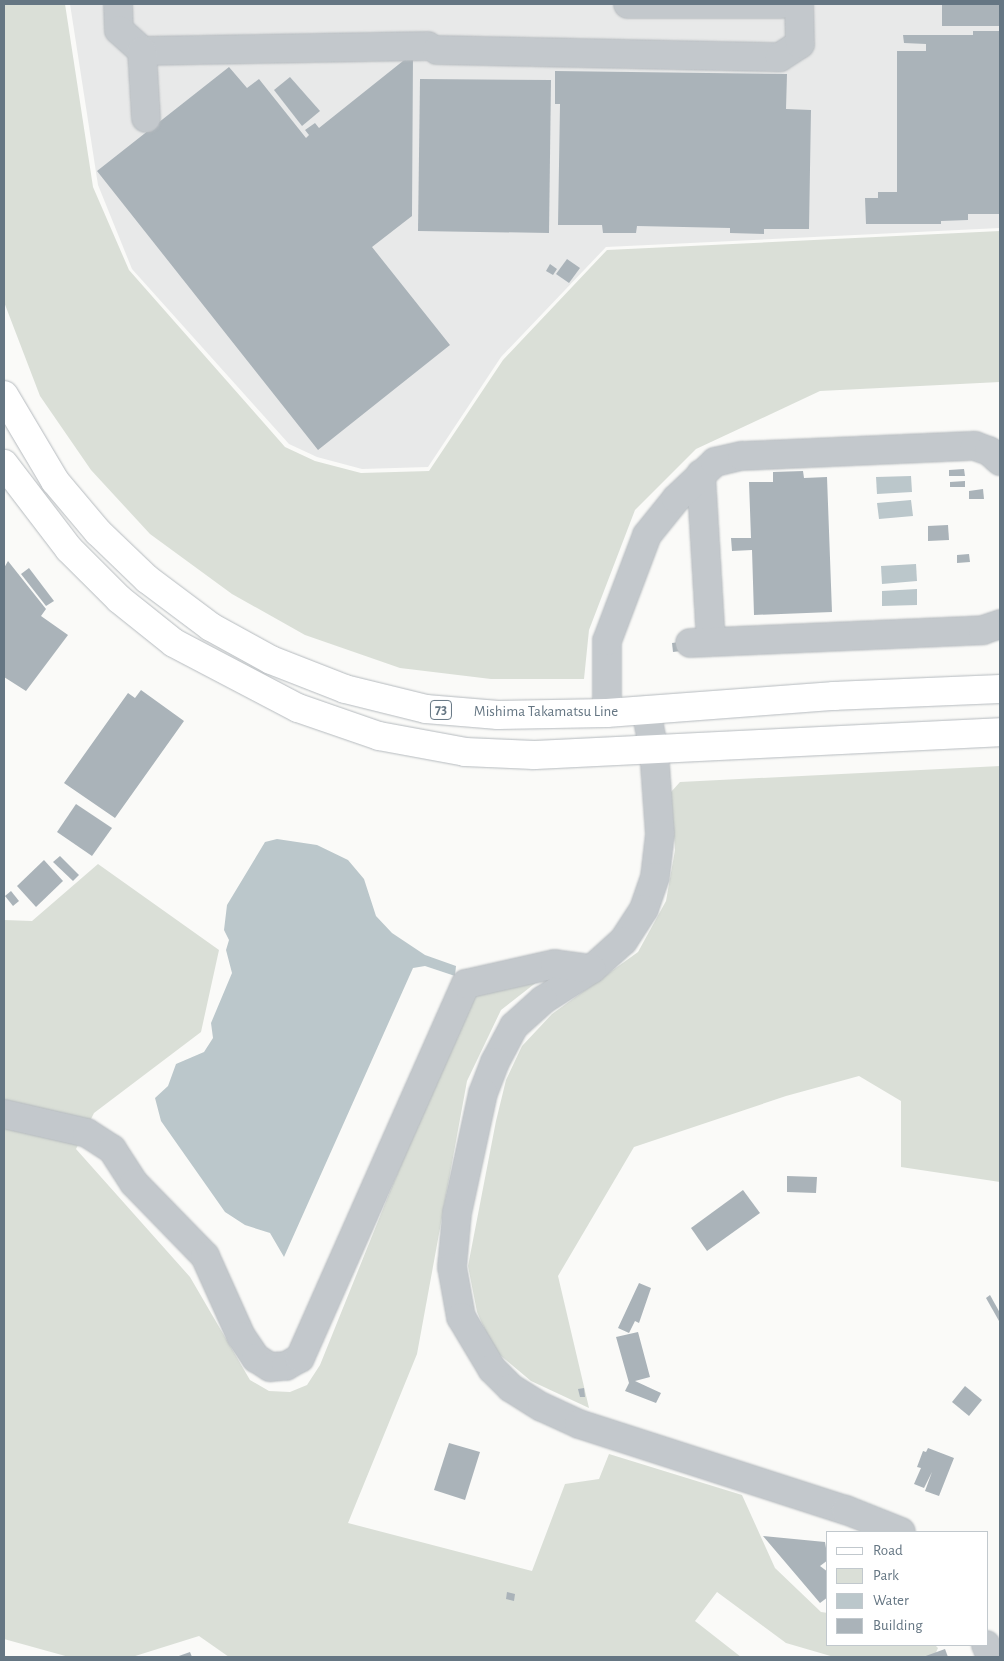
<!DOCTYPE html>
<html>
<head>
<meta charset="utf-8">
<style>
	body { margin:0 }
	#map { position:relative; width:1004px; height:1661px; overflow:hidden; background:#fafaf8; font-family:"Alegreya Sans",sans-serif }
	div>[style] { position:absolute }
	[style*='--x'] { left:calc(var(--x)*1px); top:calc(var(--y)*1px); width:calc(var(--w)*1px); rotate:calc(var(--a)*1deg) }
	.built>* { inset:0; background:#e8e9e9 }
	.green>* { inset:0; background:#dadfd7 }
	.water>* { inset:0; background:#bbc7cb }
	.building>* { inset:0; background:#aab3b9 }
	.roads { filter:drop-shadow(0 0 1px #b5babe) drop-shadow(0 0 1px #b5babe) }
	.minor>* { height:28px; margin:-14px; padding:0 14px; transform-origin:14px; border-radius:14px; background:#c3c8cc }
	.major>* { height:28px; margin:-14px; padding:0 14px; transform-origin:14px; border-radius:14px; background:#fff }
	span { translate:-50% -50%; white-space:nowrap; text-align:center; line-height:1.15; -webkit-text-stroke:5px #fff; paint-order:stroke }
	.shield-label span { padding:1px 4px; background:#fff; border:1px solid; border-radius:4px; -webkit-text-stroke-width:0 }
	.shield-label { font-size:14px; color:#657683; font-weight:700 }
	.street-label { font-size:15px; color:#657683 }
	.frame { position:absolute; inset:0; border:5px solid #657683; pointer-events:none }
	.legend { position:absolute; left:826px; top:1531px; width:162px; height:115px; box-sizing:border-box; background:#fff; border:1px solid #c1c8cd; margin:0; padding:6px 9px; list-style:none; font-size:15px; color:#657683 }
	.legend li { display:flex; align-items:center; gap:10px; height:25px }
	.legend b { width:25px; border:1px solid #c1c8cd }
</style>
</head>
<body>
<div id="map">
	<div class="built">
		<i style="clip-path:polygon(70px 4px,1000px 4px,1000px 228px,606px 247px,501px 357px,428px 467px,362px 469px,317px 457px,289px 444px,132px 269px,98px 185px)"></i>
	</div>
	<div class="green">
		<i style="clip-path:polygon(4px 4px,65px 4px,93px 187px,129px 270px,285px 447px,315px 461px,361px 473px,429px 471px,503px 360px,607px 250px,1000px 231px,1000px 382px,820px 391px,696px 449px,635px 510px,589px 630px,584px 679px,491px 679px,400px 668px,305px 635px,232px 594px,150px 534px,91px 470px,40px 396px,4px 302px)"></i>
		<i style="clip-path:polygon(1000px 766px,1000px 1182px,901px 1167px,901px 1101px,859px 1076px,786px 1096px,634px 1147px,558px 1276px,589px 1408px,531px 1381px,494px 1350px,477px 1312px,468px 1266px,496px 1121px,506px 1080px,522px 1046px,552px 1014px,638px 952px,666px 901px,675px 850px,671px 792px,680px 782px)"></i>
		<i style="clip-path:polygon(98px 864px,219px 950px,201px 1032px,94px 1113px,76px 1149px,190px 1277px,250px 1380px,269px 1391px,290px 1392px,307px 1385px,320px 1365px,468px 998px,542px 978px,501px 1010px,467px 1081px,417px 1354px,348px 1523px,532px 1571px,565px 1484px,599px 1479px,609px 1454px,742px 1495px,775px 1568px,821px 1612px,828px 1613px,828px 1645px,935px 1645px,938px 1648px,934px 1657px,834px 1657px,786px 1643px,717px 1592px,695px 1621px,741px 1657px,229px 1657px,199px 1636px,132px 1657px,69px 1657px,4px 1639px,4px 920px,32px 921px)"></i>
	</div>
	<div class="water">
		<i style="clip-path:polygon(911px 476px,912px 492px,877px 494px,876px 477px)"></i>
		<i style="clip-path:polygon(911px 500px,913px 516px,879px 519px,877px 503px)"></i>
		<i style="clip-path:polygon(916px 564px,917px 581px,882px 584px,881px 566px)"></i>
		<i style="clip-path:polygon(917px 589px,917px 605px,882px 606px,882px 591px)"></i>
		<i style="clip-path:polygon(277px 839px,317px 845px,348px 860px,364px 879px,376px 916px,392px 933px,425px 955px,456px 966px,455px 976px,425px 966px,413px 968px,284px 1257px,270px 1233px,245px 1225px,225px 1212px,161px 1121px,155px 1098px,168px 1086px,176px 1064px,204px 1052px,213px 1038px,211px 1023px,232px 973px,226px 950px,229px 940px,224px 930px,227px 905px,265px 842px)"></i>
	</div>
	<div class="building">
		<i style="clip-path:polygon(942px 4px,1000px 4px,1000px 26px,942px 26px)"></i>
		<i style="clip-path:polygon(973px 31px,1000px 31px,1000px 214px,968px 214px,968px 220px,941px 221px,941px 224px,866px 224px,865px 198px,878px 198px,878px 192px,897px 192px,897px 51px,926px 51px,926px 44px,904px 43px,903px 35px,973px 35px)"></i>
		<i style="clip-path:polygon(413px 53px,412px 216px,372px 247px,450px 345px,318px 450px,97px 171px,229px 67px,247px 88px,259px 79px,306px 138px,309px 135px,305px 130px,315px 123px,319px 128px)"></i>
		<i style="clip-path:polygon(555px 71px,787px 74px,786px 109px,811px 110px,809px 229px,764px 229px,764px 234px,730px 233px,730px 228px,637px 226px,636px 233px,603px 233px,602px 225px,558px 225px,560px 104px,555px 104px)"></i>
		<i style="clip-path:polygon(290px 77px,320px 111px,302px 126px,274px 90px)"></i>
		<i style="clip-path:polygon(420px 79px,551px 80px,549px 233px,418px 231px)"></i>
		<i style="clip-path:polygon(567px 259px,580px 268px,569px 283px,556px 274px)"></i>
		<i style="clip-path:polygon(550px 264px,557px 269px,553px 275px,546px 271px)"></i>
		<i style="clip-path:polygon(964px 469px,965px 476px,949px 476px,949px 470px)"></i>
		<i style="clip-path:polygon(803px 471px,804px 478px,827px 477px,832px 612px,754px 615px,752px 550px,732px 551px,731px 538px,751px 538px,749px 482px,773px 482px,773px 472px)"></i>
		<i style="clip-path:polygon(965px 481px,965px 487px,950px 487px,950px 482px)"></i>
		<i style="clip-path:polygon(983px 489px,984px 499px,969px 499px,969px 491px)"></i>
		<i style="clip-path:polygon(948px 525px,949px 540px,928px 541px,928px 526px)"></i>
		<i style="clip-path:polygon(969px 554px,970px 562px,957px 563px,957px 555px)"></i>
		<i style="clip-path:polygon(8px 561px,46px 609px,41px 616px,68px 635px,26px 691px,4px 677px,4px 568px)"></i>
		<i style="clip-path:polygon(29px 568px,54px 601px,46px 606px,21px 574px)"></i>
		<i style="clip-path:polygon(688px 641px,689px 650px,673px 652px,672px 643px)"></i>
		<i style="clip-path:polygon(141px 690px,184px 721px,115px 818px,64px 783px,128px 693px,135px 698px)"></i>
		<i style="clip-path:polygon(76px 804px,112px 828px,92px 856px,57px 832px)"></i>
		<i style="clip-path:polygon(60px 856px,79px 875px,73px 881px,53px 862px)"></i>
		<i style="clip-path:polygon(44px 860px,63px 881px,36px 907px,17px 886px)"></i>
		<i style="clip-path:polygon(11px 891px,19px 901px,13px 906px,5px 896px)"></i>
		<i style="clip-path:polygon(787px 1176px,817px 1177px,816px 1193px,787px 1192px)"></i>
		<i style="clip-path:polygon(743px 1190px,760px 1213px,707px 1251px,691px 1228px)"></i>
		<i style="clip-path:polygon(639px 1283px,651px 1288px,639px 1323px,635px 1321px,629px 1333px,618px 1328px)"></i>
		<i style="clip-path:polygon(990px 1295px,1000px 1313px,999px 1321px,986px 1298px)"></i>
		<i style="clip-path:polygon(638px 1332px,650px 1377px,635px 1381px,661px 1393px,656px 1403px,625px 1391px,629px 1383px,616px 1337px)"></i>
		<i style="clip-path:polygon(965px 1386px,982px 1400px,969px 1416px,952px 1402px)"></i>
		<i style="clip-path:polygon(584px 1388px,585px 1397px,580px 1397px,578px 1389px)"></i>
		<i style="clip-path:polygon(449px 1443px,480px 1452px,465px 1500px,434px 1490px)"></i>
		<i style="clip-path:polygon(928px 1448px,954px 1458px,939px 1496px,925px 1491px,932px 1472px,924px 1488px,914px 1484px,921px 1468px,917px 1467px,923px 1451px,926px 1452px)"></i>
		<i style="clip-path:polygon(763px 1536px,825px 1542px,828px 1560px,820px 1566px,828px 1572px,828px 1597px,820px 1603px)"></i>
		<i style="clip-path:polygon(507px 1592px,515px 1594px,514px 1601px,506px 1599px)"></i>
		<i style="clip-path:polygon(945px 1649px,948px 1657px,923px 1657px)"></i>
		<i style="clip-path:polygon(190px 1652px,192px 1657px,176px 1657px)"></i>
	</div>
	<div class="roads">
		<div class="minor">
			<i style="--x:118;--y:4;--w:26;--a:88"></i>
			<i style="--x:119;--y:30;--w:31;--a:42"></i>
			<i style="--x:142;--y:51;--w:286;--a:-1"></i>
			<i style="--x:628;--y:4;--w:153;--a:0"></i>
			<i style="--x:437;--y:50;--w:343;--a:1.2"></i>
			<i style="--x:780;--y:57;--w:24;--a:-33"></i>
			<i style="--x:800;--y:44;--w:40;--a:-91.4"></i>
			<i style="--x:142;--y:51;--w:67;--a:86.6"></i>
			<i style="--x:701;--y:474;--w:168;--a:86.6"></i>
			<i style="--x:690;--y:643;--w:293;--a:-2.5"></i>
			<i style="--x:983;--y:630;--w:18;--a:-19"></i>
			<i style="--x:646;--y:710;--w:42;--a:79"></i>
			<i style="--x:654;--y:751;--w:83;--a:85.9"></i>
			<i style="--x:660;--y:834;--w:43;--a:96.6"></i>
			<i style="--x:655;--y:877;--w:34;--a:109"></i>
			<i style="--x:644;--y:909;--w:38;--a:123"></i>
			<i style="--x:623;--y:941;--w:42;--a:137.9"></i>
			<i style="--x:592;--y:969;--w:58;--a:147.7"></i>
			<i style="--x:543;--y:1000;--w:39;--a:138"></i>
			<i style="--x:514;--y:1026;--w:41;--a:117.8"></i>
			<i style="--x:495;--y:1062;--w:33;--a:111"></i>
			<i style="--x:483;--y:1093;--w:123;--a:102.2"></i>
			<i style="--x:457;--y:1213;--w:54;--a:95.3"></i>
			<i style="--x:452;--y:1267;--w:51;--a:79.8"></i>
			<i style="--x:461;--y:1317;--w:61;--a:59.2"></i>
			<i style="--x:492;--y:1369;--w:27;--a:45"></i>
			<i style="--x:511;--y:1388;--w:36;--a:32"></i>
			<i style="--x:542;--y:1407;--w:41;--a:24.7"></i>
			<i style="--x:579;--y:1424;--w:281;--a:17.9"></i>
			<i style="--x:846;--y:1510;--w:59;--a:21.8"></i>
			<i style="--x:607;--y:713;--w:72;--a:-90"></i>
			<i style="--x:607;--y:641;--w:113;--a:-69.3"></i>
			<i style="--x:647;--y:535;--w:46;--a:-51.1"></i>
			<i style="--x:676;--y:499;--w:54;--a:-43.5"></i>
			<i style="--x:715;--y:462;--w:28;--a:-13"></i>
			<i style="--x:742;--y:456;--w:233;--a:-2.5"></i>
			<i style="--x:975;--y:446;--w:15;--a:20"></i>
			<i style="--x:989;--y:451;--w:15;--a:42"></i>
			<i style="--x:4;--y:1114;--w:85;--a:12.9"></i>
			<i style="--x:87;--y:1133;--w:30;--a:33"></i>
			<i style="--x:112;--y:1149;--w:40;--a:57.1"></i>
			<i style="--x:134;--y:1183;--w:102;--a:45.8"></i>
			<i style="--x:205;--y:1256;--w:88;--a:65.8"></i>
			<i style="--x:241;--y:1336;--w:27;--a:56"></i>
			<i style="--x:256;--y:1358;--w:17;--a:33"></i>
			<i style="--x:270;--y:1367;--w:16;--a:-4"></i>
			<i style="--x:286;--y:1366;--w:16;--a:-30"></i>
			<i style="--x:300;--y:1358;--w:409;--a:-66.1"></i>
			<i style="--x:466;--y:984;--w:91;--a:-12.7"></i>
			<i style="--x:555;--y:964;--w:37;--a:8"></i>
			<i style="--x:986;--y:1645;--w:13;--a:67"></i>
		</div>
		<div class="major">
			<i style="--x:4;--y:395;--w:100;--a:59.3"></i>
			<i style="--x:55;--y:481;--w:67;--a:49.9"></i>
			<i style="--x:98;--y:532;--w:68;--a:43.8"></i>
			<i style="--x:147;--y:579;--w:80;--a:36.9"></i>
			<i style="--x:211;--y:627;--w:68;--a:28.8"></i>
			<i style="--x:271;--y:660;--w:79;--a:21.4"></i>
			<i style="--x:345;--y:689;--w:83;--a:13.9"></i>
			<i style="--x:426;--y:709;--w:72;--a:4.8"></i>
			<i style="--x:498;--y:715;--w:109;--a:-1.1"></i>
			<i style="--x:607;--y:713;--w:228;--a:-4.3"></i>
			<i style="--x:834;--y:696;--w:166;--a:-2.4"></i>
			<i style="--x:4;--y:464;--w:107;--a:52.6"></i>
			<i style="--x:69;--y:549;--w:71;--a:45"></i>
			<i style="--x:119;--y:599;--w:70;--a:38.7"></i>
			<i style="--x:174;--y:643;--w:140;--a:27.7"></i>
			<i style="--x:298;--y:708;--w:86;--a:19.1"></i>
			<i style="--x:379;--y:736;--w:87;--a:10.5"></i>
			<i style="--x:465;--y:752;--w:69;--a:2.5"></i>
			<i style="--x:534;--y:755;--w:467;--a:-2.8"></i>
		</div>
	</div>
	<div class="shield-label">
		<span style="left:441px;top:710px">73</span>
	</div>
	<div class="street-label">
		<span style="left:546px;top:712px">Mishima Takamatsu Line</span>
	</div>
	<div class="frame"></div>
	<ul class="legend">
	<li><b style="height:6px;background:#fff"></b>Road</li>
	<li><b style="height:14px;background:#dadfd7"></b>Park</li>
	<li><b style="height:14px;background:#bbc7cb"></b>Water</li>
	<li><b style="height:14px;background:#aab3b9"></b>Building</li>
	</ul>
</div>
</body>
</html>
